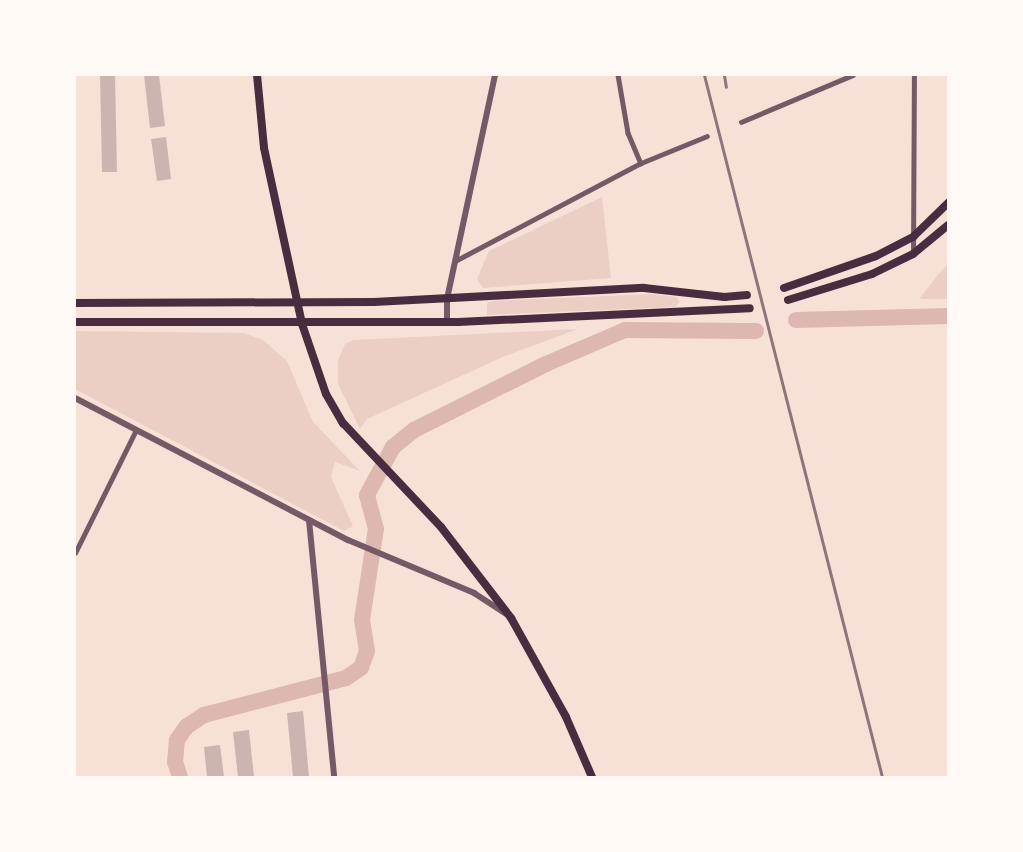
<!DOCTYPE html>
<html>
<head>
<meta charset="utf-8">
<style>
	body { margin:0 }
	#map { position:relative; width:1023px; height:852px; overflow:hidden; background:#f7e1d7; font-family:"Source Sans 3",sans-serif }
	div>[style] { position:absolute }
	[style*='--x'] { left:calc(var(--x)*1px); top:calc(var(--y)*1px); width:calc(var(--w)*1px); rotate:calc(var(--a)*1deg) }
	.green>* { inset:0; background:#ebcfc5 }
	.river>* { height:16px; margin:-8px; padding:0 8px; transform-origin:8px; border-radius:8px; background:#dcb8b0 }
	.building>* { inset:0; background:#ccb4b1 }
	.minor>* { height:4.5px; margin:-2.25px; padding:0 2.25px; transform-origin:2.25px; border-radius:2.25px; background:#755966 }
	.tertiary>* { height:6px; margin:-3px; padding:0 3px; transform-origin:3px; border-radius:3px; background:#755966 }
	.primary>* { height:8px; margin:-4px; padding:0 4px; transform-origin:4px; border-radius:4px; background:#4a2c40 }
	.trunk>* { height:8px; margin:-4px; padding:0 4px; transform-origin:4px; border-radius:4px; background:#4a2c40 }
	.rail>* { height:3px; margin:-1.5px; padding:0 1.5px; transform-origin:1.5px; border-radius:1.5px; background:#8f747c }
	span { translate:-50% -50%; white-space:nowrap; text-align:center; line-height:1.15; -webkit-text-stroke:4.5px #fffaf5; paint-order:stroke }
	.frame { position:absolute; inset:0; border:76px solid #fffaf5; pointer-events:none }
</style>
</head>
<body>
<div id="map">
	<div class="green">
		<i style="clip-path:polygon(602px 197px,611px 278px,483px 288px,477px 279px,489px 251px)"></i>
		<i style="clip-path:polygon(948px 264px,948px 299px,919px 299px,938px 275px)"></i>
		<i style="clip-path:polygon(651px 294px,676px 297px,680px 302px,675px 307px,487px 315px,487px 303px,493px 301px)"></i>
		<i style="clip-path:polygon(578px 329px,505px 356px,367px 419px,360px 429px,338px 384px,338px 360px,345px 344px,353px 340px)"></i>
		<i style="clip-path:polygon(75px 331px,244px 333px,263px 340px,287px 361px,313px 422px,360px 471px,335px 462px,331px 477px,353px 526px,344px 531px,75px 389px)"></i>
	</div>
	<div class="river">
		<i style="--x:796;--y:320;--w:152;--a:-1.5"></i>
		<i style="--x:180;--y:777;--w:16;--a:-108"></i>
		<i style="--x:175;--y:762;--w:22;--a:-85"></i>
		<i style="--x:177;--y:740;--w:16;--a:-55"></i>
		<i style="--x:186;--y:727;--w:22;--a:-34"></i>
		<i style="--x:204;--y:715;--w:147;--a:-14.6"></i>
		<i style="--x:346;--y:678;--w:18;--a:-34"></i>
		<i style="--x:361;--y:668;--w:18;--a:-71"></i>
		<i style="--x:367;--y:651;--w:31;--a:-99"></i>
		<i style="--x:362;--y:620;--w:92;--a:-81.3"></i>
		<i style="--x:376;--y:529;--w:35;--a:-105"></i>
		<i style="--x:367;--y:495;--w:55;--a:-61.6"></i>
		<i style="--x:393;--y:447;--w:27;--a:-39"></i>
		<i style="--x:414;--y:430;--w:148;--a:-26.6"></i>
		<i style="--x:546;--y:364;--w:86;--a:-23.3"></i>
		<i style="--x:625;--y:330;--w:131;--a:0.4"></i>
	</div>
	<div class="building">
		<i style="clip-path:polygon(100px 75px,115px 75px,117px 172px,102px 172px)"></i>
		<i style="clip-path:polygon(144px 75px,159px 75px,165px 126px,150px 128px)"></i>
		<i style="clip-path:polygon(166px 137px,171px 179px,157px 181px,151px 139px)"></i>
		<i style="clip-path:polygon(303px 711px,309px 777px,293px 777px,287px 713px)"></i>
		<i style="clip-path:polygon(249px 730px,254px 777px,238px 777px,233px 732px)"></i>
		<i style="clip-path:polygon(220px 745px,224px 777px,207px 777px,204px 747px)"></i>
	</div>
	<div class="minor">
		<i style="--x:618;--y:75;--w:59;--a:80.2"></i>
		<i style="--x:628;--y:133;--w:33;--a:67"></i>
		<i style="--x:741;--y:122;--w:121;--a:-22.8"></i>
		<i style="--x:913;--y:254;--w:179;--a:-89.7"></i>
		<i style="--x:455;--y:261;--w:210;--a:-27.8"></i>
		<i style="--x:641;--y:163;--w:71;--a:-22.2"></i>
		<i style="--x:75;--y:553;--w:137;--a:-63.6"></i>
	</div>
	<div class="tertiary">
		<i style="--x:447;--y:322;--w:23;--a:-90"></i>
		<i style="--x:447;--y:299;--w:229;--a:-77.9"></i>
		<i style="--x:75;--y:398;--w:308;--a:27.5"></i>
		<i style="--x:348;--y:540;--w:137;--a:22.8"></i>
		<i style="--x:474;--y:593;--w:38;--a:33"></i>
		<i style="--x:309;--y:520;--w:258;--a:84.4"></i>
	</div>
	<div class="primary">
		<i style="--x:784;--y:288;--w:97;--a:-19.2"></i>
		<i style="--x:876;--y:256;--w:42;--a:-27.2"></i>
		<i style="--x:913;--y:237;--w:49;--a:-44.2"></i>
		<i style="--x:788;--y:300;--w:88;--a:-17.2"></i>
		<i style="--x:872;--y:274;--w:46;--a:-26"></i>
		<i style="--x:913;--y:254;--w:45;--a:-39.6"></i>
		<i style="--x:75;--y:303;--w:299;--a:-0.2"></i>
		<i style="--x:374;--y:302;--w:270;--a:-3"></i>
		<i style="--x:644;--y:288;--w:81;--a:6.4"></i>
		<i style="--x:724;--y:297;--w:23;--a:-5"></i>
		<i style="--x:75;--y:322;--w:383;--a:0"></i>
		<i style="--x:458;--y:322;--w:292;--a:-2.7"></i>
	</div>
	<div class="trunk">
		<i style="--x:257;--y:75;--w:73;--a:84.5"></i>
		<i style="--x:264;--y:148;--w:180;--a:77.8"></i>
		<i style="--x:302;--y:324;--w:74;--a:71.1"></i>
		<i style="--x:326;--y:394;--w:34;--a:60"></i>
		<i style="--x:343;--y:423;--w:143;--a:46.7"></i>
		<i style="--x:441;--y:527;--w:115;--a:52.4"></i>
		<i style="--x:511;--y:618;--w:113;--a:60.9"></i>
		<i style="--x:566;--y:717;--w:65;--a:66.6"></i>
	</div>
	<div class="rail">
		<i style="--x:704;--y:75;--w:724;--a:75.77"></i>
		<i style="--x:724;--y:75;--w:12;--a:81"></i>
	</div>
	<div class="frame"></div>
</div>
</body>
</html>
